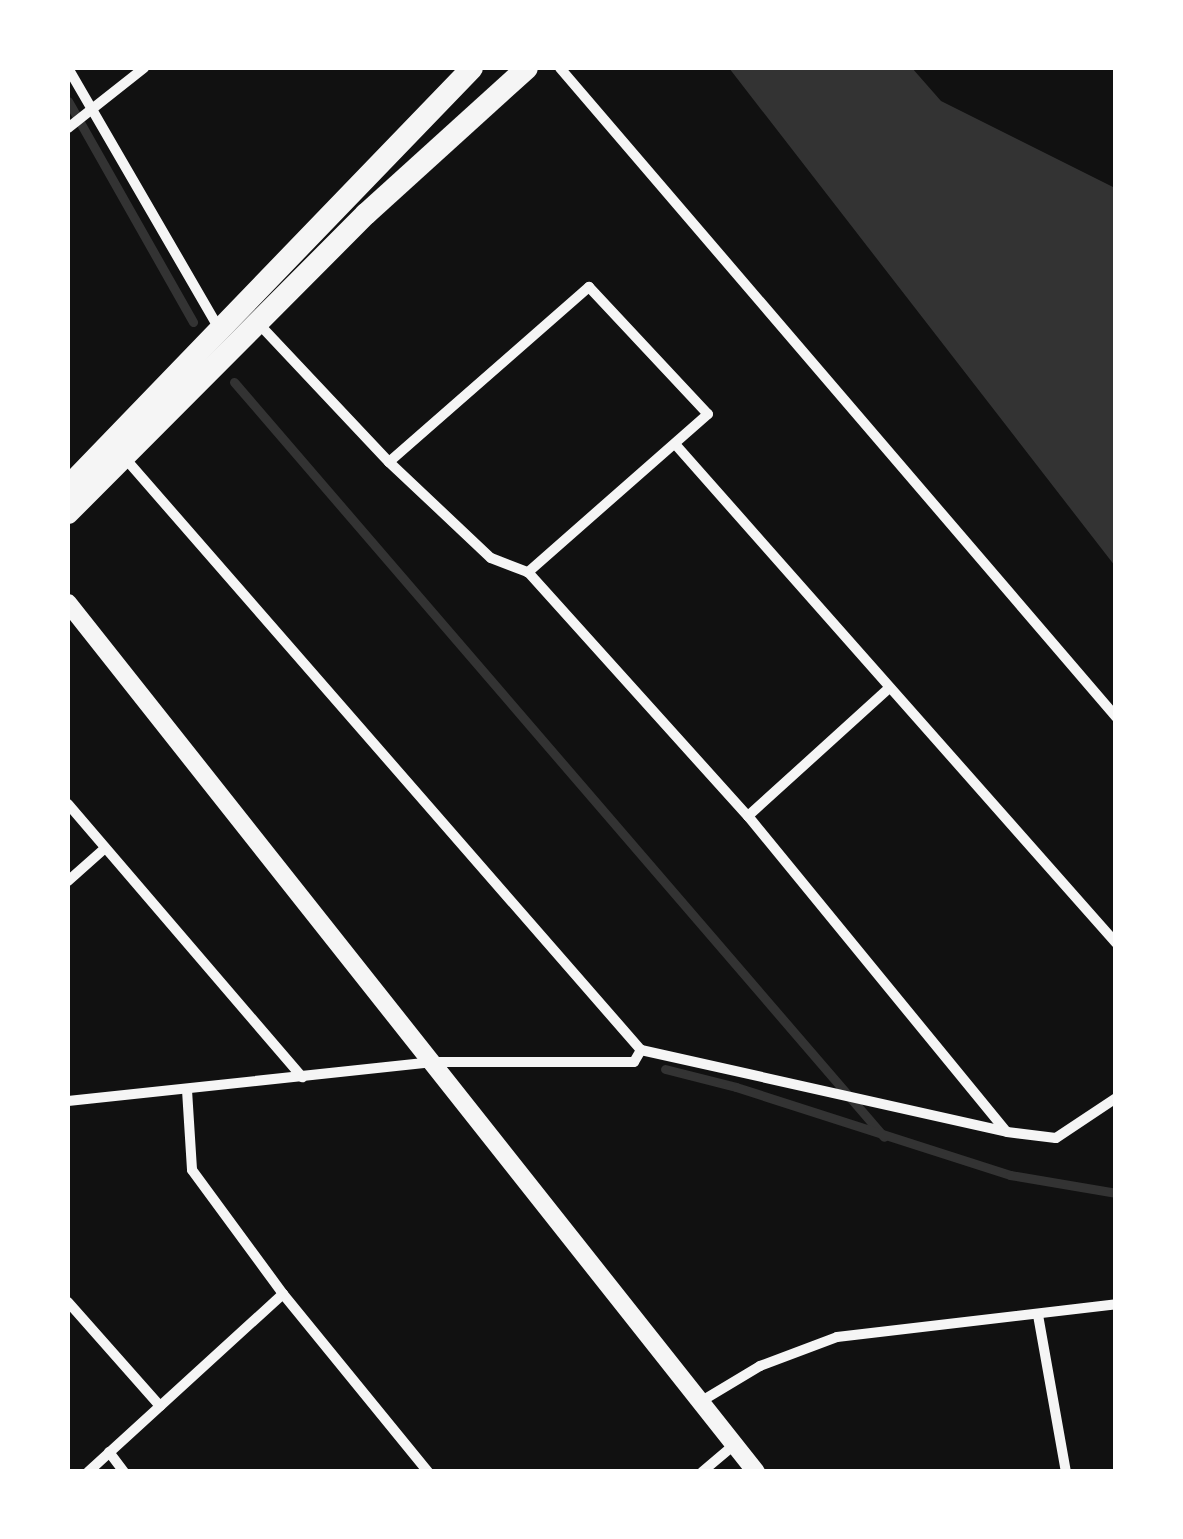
<!DOCTYPE html>
<html>
<head>
<meta charset="utf-8">
<style>
	body { margin:0 }
	#map { position:relative; width:1183px; height:1539px; overflow:hidden; background:#111; font-family:Roboto,sans-serif }
	div>[style] { position:absolute }
	[style*='--x'] { left:calc(var(--x)*1px); top:calc(var(--y)*1px); width:calc(var(--w)*1px); rotate:calc(var(--a)*1deg) }
	.water>* { inset:0; background:#333 }
	.stream>* { height:9px; margin:-4.5px; padding:0 4.5px; transform-origin:4.5px; border-radius:4.5px; background:#333 }
	.minor>* { height:10px; margin:-5px; padding:0 5px; transform-origin:5px; border-radius:5px; background:#f5f5f5 }
	.tertiary>* { height:18px; margin:-9px; padding:0 9px; transform-origin:9px; border-radius:9px; background:#f5f5f5 }
	.trunk>* { height:22px; margin:-11px; padding:0 11px; transform-origin:11px; border-radius:11px; background:#f5f5f5 }
	span { translate:-50% -50%; white-space:nowrap; text-align:center; line-height:1.15; -webkit-text-stroke:10px #fff; paint-order:stroke }
	.frame { position:absolute; inset:0; border:70px solid #fff; pointer-events:none }
</style>
</head>
<body>
<div id="map">
	<div class="water">
		<i style="clip-path:polygon(729px 68px,912px 68px,941px 101px,1115px 188px,1115px 566px)"></i>
	</div>
	<div class="stream">
		<i style="--x:68;--y:101;--w:254;--a:60.5"></i>
		<i style="--x:234;--y:382;--w:996;--a:49.27"></i>
		<i style="--x:665;--y:1069;--w:73;--a:14.2"></i>
		<i style="--x:736;--y:1087;--w:288;--a:17.8"></i>
		<i style="--x:1010;--y:1175;--w:108;--a:9.6"></i>
	</div>
	<div class="minor">
		<i style="--x:68;--y:68;--w:301;--a:59.9"></i>
		<i style="--x:560;--y:68;--w:855;--a:49.41"></i>
		<i style="--x:68;--y:128;--w:97;--a:-38.3"></i>
		<i style="--x:257;--y:322;--w:192;--a:46.7"></i>
		<i style="--x:389;--y:462;--w:140;--a:43.3"></i>
		<i style="--x:491;--y:558;--w:40;--a:21"></i>
		<i style="--x:528;--y:572;--w:329;--a:48"></i>
		<i style="--x:748;--y:816;--w:407;--a:50.7"></i>
		<i style="--x:675;--y:444;--w:666;--a:48.53"></i>
		<i style="--x:124;--y:457;--w:787;--a:48.92"></i>
		<i style="--x:641;--y:1050;--w:375;--a:12.6"></i>
		<i style="--x:1007;--y:1132;--w:49;--a:7"></i>
		<i style="--x:1056;--y:1138;--w:72;--a:-33.7"></i>
		<i style="--x:389;--y:462;--w:266;--a:-41.2"></i>
		<i style="--x:589;--y:287;--w:174;--a:46.9"></i>
		<i style="--x:708;--y:414;--w:240;--a:138.7"></i>
		<i style="--x:68;--y:804;--w:360;--a:49.4"></i>
		<i style="--x:748;--y:816;--w:189;--a:-42.2"></i>
		<i style="--x:68;--y:881;--w:48;--a:-41.6"></i>
		<i style="--x:187;--y:1090;--w:80;--a:86.4"></i>
		<i style="--x:192;--y:1170;--w:154;--a:53.7"></i>
		<i style="--x:283;--y:1294;--w:230;--a:50.8"></i>
		<i style="--x:68;--y:1101;--w:365;--a:-6.1"></i>
		<i style="--x:431;--y:1062;--w:203;--a:0"></i>
		<i style="--x:634;--y:1062;--w:14;--a:-60"></i>
		<i style="--x:68;--y:1302;--w:139;--a:48.5"></i>
		<i style="--x:1038;--y:1315;--w:159;--a:79.9"></i>
		<i style="--x:700;--y:1402;--w:70;--a:-31"></i>
		<i style="--x:760;--y:1366;--w:82;--a:-20.6"></i>
		<i style="--x:837;--y:1337;--w:281;--a:-6.7"></i>
		<i style="--x:109;--y:1452;--w:25;--a:53"></i>
		<i style="--x:88;--y:1472;--w:264;--a:-42.4"></i>
		<i style="--x:702;--y:1472;--w:42;--a:-40.2"></i>
	</div>
	<div class="tertiary">
		<i style="--x:68;--y:603;--w:1108;--a:51.63"></i>
	</div>
	<div class="trunk">
		<i style="--x:68;--y:487;--w:582;--a:-46.04"></i>
		<i style="--x:68;--y:513;--w:422;--a:-45.1"></i>
		<i style="--x:366;--y:214;--w:217;--a:-42.2"></i>
	</div>
	<div class="frame"></div>
</div>
</body>
</html>
